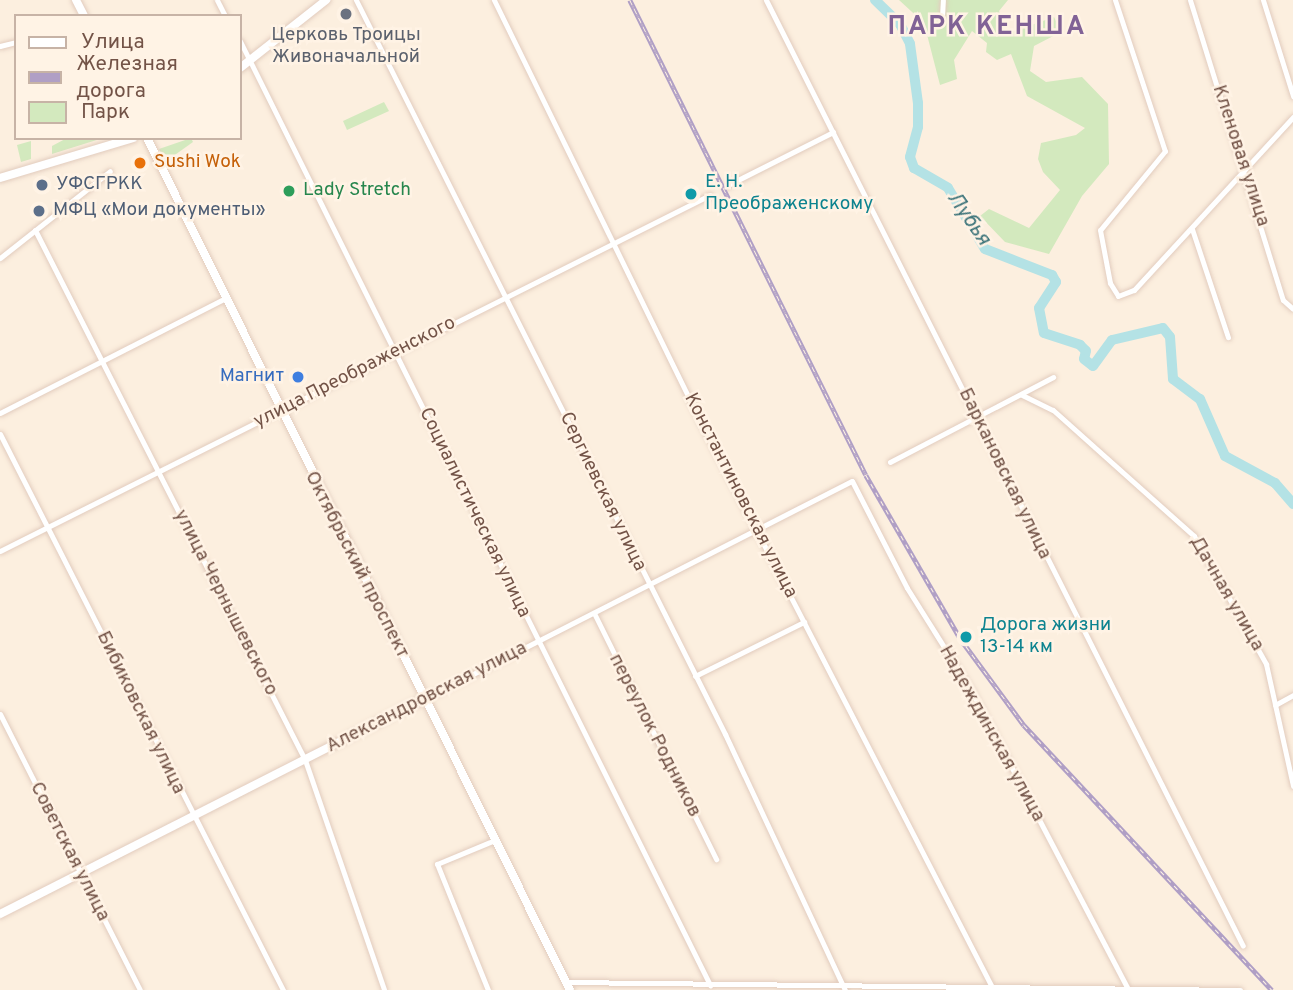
<!DOCTYPE html>
<html>
<head>
<meta charset="utf-8">
<style>
	body { margin:0 }
	#map { position:relative; width:1293px; height:990px; overflow:hidden; background:#fcefdf; font-family:Overpass,sans-serif }
	div>[style] { position:absolute }
	[style*='--x'] { left:calc(var(--x)*1px); top:calc(var(--y)*1px); width:calc(var(--w)*1px); rotate:calc(var(--a)*1deg) }
	.green>* { inset:0; background:#d3e9be }
	.river>* { height:10px; margin:-5px; padding:0 5px; transform-origin:5px; border-radius:5px; background:#b4e2e5 }
	.roads { filter:drop-shadow(0 0 2px #e2ccbe) drop-shadow(0 0 2px #e2ccbe) }
	.street>* { height:5px; margin:-2.5px; padding:0 2.5px; transform-origin:2.5px; border-radius:2.5px; background:#fff }
	.secondary>* { height:8px; margin:-4px; padding:0 4px; transform-origin:4px; border-radius:4px; background:#fff }
	.rail>* { height:4.5px; margin-top:-2.25px; transform-origin:0; background:repeating-linear-gradient(90deg,#fff3e5 0 5px,#b09fc5 0 10px); box-sizing:border-box; border-block:2px solid #b09fc5 }
	.dots>* { width:19px; height:19px; translate:-50% -50%; box-sizing:border-box; border:4px solid #fff3e5; border-radius:50% }
	span { translate:-50% -50%; white-space:nowrap; text-align:center; line-height:1.15; -webkit-text-stroke:5px #fff3e5; paint-order:stroke }
	.worship-label { font-size:19px; color:#5b616d }
	.street-label { font-size:19px; color:#735347 }
	.food-label { font-size:19px; color:#c56008 }
	.left { translate:0 -50%; text-align:left }
	.culture-label { font-size:19px; color:#0d838f }
	.service-label { font-size:19px; color:#4e5e75 }
	.leisure-label { font-size:19px; color:#27864d }
	.shop-label { font-size:19px; color:#366cbe }
	.right { translate:-100% -50%; text-align:right }
	.water-label { font-size:21px; color:#3b7379; font-style:italic }
	.district-label { font-size:26px; color:#816296; font-weight:700; letter-spacing:2px }
	.legend { position:absolute; left:14px; top:14px; width:228px; height:126px; box-sizing:border-box; background:#fff3e5; border:2px solid #c7b3a6; margin:0; padding:9px 12px; list-style:none; font-size:21px; color:#735347 }
	.legend li { display:flex; align-items:center; gap:14px; height:35px }
	.legend b { width:35px; border:2px solid #c7b3a6 }
</style>
</head>
<body>
<div id="map">
	<div class="green">
		<i style="clip-path:polygon(899px 0,1008px 0,999px 11px,1009px 33px,1054px 17px,1061px 32px,1034px 46px,1030px 71px,1046px 82px,1082px 77px,1108px 104px,1109px 164px,1082px 196px,1049px 254px,1005px 242px,980px 216px,989px 209px,1029px 228px,1060px 190px,1043px 172px,1038px 159px,1041px 143px,1076px 135px,1085px 128px,1027px 96px,1011px 54px,997px 60px,986px 52px,987px 43px,972px 31px,954px 60px,957px 79px,940px 85px,924px 23px)"></i>
		<i style="clip-path:polygon(384px 102px,389px 111px,347px 130px,343px 121px)"></i>
		<i style="clip-path:polygon(67px 138px,103px 138px,52px 154px,52px 146px)"></i>
		<i style="clip-path:polygon(191px 138px,193px 142px,165px 162px,159px 149px)"></i>
		<i style="clip-path:polygon(31px 141px,31px 159px,21px 162px,17px 145px)"></i>
	</div>
	<div class="river">
		<i style="--x:875;--y:0;--w:35;--a:44"></i>
		<i style="--x:900;--y:24;--w:22;--a:63"></i>
		<i style="--x:910;--y:44;--w:60;--a:82.3"></i>
		<i style="--x:918;--y:103;--w:24;--a:90"></i>
		<i style="--x:918;--y:127;--w:31;--a:105"></i>
		<i style="--x:910;--y:157;--w:12;--a:70"></i>
		<i style="--x:914;--y:168;--w:39;--a:30"></i>
		<i style="--x:948;--y:188;--w:71;--a:58.8"></i>
		<i style="--x:985;--y:249;--w:72;--a:21.2"></i>
		<i style="--x:1052;--y:275;--w:8;--a:60"></i>
		<i style="--x:1056;--y:282;--w:31;--a:123"></i>
		<i style="--x:1039;--y:308;--w:25;--a:79"></i>
		<i style="--x:1044;--y:333;--w:38;--a:18"></i>
		<i style="--x:1080;--y:345;--w:8;--a:45"></i>
		<i style="--x:1086;--y:351;--w:8;--a:104"></i>
		<i style="--x:1084;--y:359;--w:11;--a:38"></i>
		<i style="--x:1093;--y:366;--w:32;--a:-54"></i>
		<i style="--x:1112;--y:340;--w:52;--a:-13.2"></i>
		<i style="--x:1163;--y:328;--w:11;--a:52"></i>
		<i style="--x:1170;--y:337;--w:42;--a:85.9"></i>
		<i style="--x:1173;--y:379;--w:34;--a:37"></i>
		<i style="--x:1200;--y:399;--w:62;--a:66.3"></i>
		<i style="--x:1225;--y:456;--w:57;--a:28.4"></i>
		<i style="--x:1275;--y:483;--w:28;--a:49"></i>
	</div>
	<div class="roads">
		<div class="street">
			<i style="--x:217;--y:0;--w:18;--a:63"></i>
			<i style="--x:356;--y:0;--w:822;--a:63.31"></i>
			<i style="--x:725;--y:734;--w:283;--a:64.9"></i>
			<i style="--x:494;--y:0;--w:466;--a:63.9"></i>
			<i style="--x:699;--y:419;--w:641;--a:62.72"></i>
			<i style="--x:766;--y:0;--w:1059;--a:63.24"></i>
			<i style="--x:1115;--y:0;--w:159;--a:71.7"></i>
			<i style="--x:1165;--y:151;--w:102;--a:129.4"></i>
			<i style="--x:1100;--y:230;--w:54;--a:79.3"></i>
			<i style="--x:1110;--y:283;--w:15;--a:58"></i>
			<i style="--x:1118;--y:296;--w:17;--a:-21"></i>
			<i style="--x:1134;--y:290;--w:235;--a:-47.4"></i>
			<i style="--x:1190;--y:0;--w:314;--a:72.8"></i>
			<i style="--x:1283;--y:300;--w:13;--a:42"></i>
			<i style="--x:1263;--y:0;--w:101;--a:72.6"></i>
			<i style="--x:942;--y:17;--w:17;--a:-87"></i>
			<i style="--x:240;--y:41;--w:1055;--a:63.53"></i>
			<i style="--x:0;--y:46;--w:16;--a:-14"></i>
			<i style="--x:726;--y:186;--w:120;--a:-26.8"></i>
			<i style="--x:1192;--y:229;--w:114;--a:71.6"></i>
			<i style="--x:35;--y:230;--w:595;--a:63"></i>
			<i style="--x:305;--y:760;--w:243;--a:71"></i>
			<i style="--x:0;--y:258;--w:140;--a:-38.3"></i>
			<i style="--x:1022;--y:395;--w:34;--a:26"></i>
			<i style="--x:1053;--y:410;--w:189;--a:41.8"></i>
			<i style="--x:1194;--y:536;--w:147;--a:60.6"></i>
			<i style="--x:1266;--y:664;--w:125;--a:77.5"></i>
			<i style="--x:0;--y:413;--w:251;--a:-27"></i>
			<i style="--x:0;--y:434;--w:624;--a:63.02"></i>
			<i style="--x:890;--y:462;--w:184;--a:-27.5"></i>
			<i style="--x:0;--y:551;--w:794;--a:-26.63"></i>
			<i style="--x:594;--y:613;--w:275;--a:63.6"></i>
			<i style="--x:695;--y:676;--w:122;--a:-26.4"></i>
			<i style="--x:424;--y:699;--w:480;--a:-27"></i>
			<i style="--x:852;--y:481;--w:120;--a:62.8"></i>
			<i style="--x:907;--y:588;--w:120;--a:57.9"></i>
			<i style="--x:971;--y:690;--w:338;--a:62.3"></i>
			<i style="--x:1275;--y:705;--w:21;--a:-29"></i>
			<i style="--x:0;--y:714;--w:309;--a:63.1"></i>
			<i style="--x:566;--y:982;--w:674;--a:0.68"></i>
			<i style="--x:488;--y:990;--w:136;--a:-112"></i>
			<i style="--x:437;--y:864;--w:63;--a:-22.5"></i>
		</div>
		<div class="secondary">
			<i style="--x:76;--y:0;--w:18;--a:63"></i>
			<i style="--x:240;--y:68;--w:110;--a:-38.3"></i>
			<i style="--x:147;--y:138;--w:951;--a:63.6"></i>
			<i style="--x:0;--y:178;--w:139;--a:-16.7"></i>
			<i style="--x:0;--y:914;--w:475;--a:-26.9"></i>
		</div>
	</div>
	<div class="rail">
		<i style="--x:630;--y:0;--w:530;--a:63.58"></i>
		<i style="--x:866;--y:475;--w:188;--a:60"></i>
		<i style="--x:960;--y:638;--w:108;--a:53.7"></i>
		<i style="--x:1024;--y:725;--w:363;--a:46.9"></i>
	</div>
	<div class="dots">
		<i style="left:346px;top:14px;background:#6b7280"></i>
		<i style="left:140px;top:163px;background:#e8710a"></i>
		<i style="left:42px;top:185px;background:#5c6f8a"></i>
		<i style="left:289px;top:191px;background:#2e9e5b"></i>
		<i style="left:691px;top:194px;background:#0f9aa8"></i>
		<i style="left:39px;top:211px;background:#5c6f8a"></i>
		<i style="left:298px;top:377px;background:#3f7fe0"></i>
		<i style="left:966px;top:637px;background:#0f9aa8"></i>
	</div>
	<div class="worship-label">
		<span style="left:346px;top:47px">Церковь Троицы<br>Живоначальной</span>
	</div>
	<div class="street-label">
		<span style="left:1240px;top:156px;rotate:72deg">Кленовая улица</span>
		<span style="left:355px;top:373px;rotate:-27deg">улица Преображенского</span>
		<span style="left:1004px;top:474px;rotate:64deg">Баркановская улица</span>
		<span style="left:602px;top:492px;rotate:64deg">Сергиевская улица</span>
		<span style="left:740px;top:496px;rotate:63deg">Константиновская улица</span>
		<span style="left:474px;top:513px;rotate:64deg">Социалистическая улица</span>
		<span style="left:356px;top:565px;rotate:63deg">Октябрьский проспект</span>
		<span style="left:1226px;top:594px;rotate:60deg">Дачная улица</span>
		<span style="left:225px;top:603px;rotate:63deg">улица Чернышевского</span>
		<span style="left:427px;top:698px;rotate:-27deg">Александровская улица</span>
		<span style="left:140px;top:713px;rotate:64deg">Бибиковская улица</span>
		<span style="left:991px;top:734px;rotate:61deg">Надеждинская улица</span>
		<span style="left:654px;top:736px;rotate:63deg">переулок Родников</span>
		<span style="left:69px;top:852px;rotate:63deg">Советская улица</span>
	</div>
	<div class="food-label">
		<span class="left" style="left:154px;top:163px">Sushi Wok</span>
	</div>
	<div class="culture-label">
		<span class="left" style="left:705px;top:194px">Е. Н.<br>Преображенскому</span>
		<span class="left" style="left:980px;top:637px">Дорога жизни<br>13-14 км</span>
	</div>
	<div class="service-label">
		<span class="left" style="left:56px;top:185px">УФСГРКК</span>
		<span class="left" style="left:53px;top:211px">МФЦ «Мои документы»</span>
	</div>
	<div class="leisure-label">
		<span class="left" style="left:303px;top:191px">Lady Stretch</span>
	</div>
	<div class="shop-label">
		<span class="right" style="left:284px;top:377px">Магнит</span>
	</div>
	<div class="water-label">
		<span style="left:968px;top:219px;rotate:55deg">Лубья</span>
	</div>
	<div class="district-label">
		<span style="left:987px;top:28px">ПАРК КЕНША</span>
	</div>
	<ul class="legend">
	<li><b style="height:9px;background:#fff"></b>Улица</li>
	<li><b style="height:9px;background:#b09fc5"></b>Железная дорога</li>
	<li><b style="height:19px;background:#d3e9be"></b>Парк</li>
	</ul>
</div>
</body>
</html>
